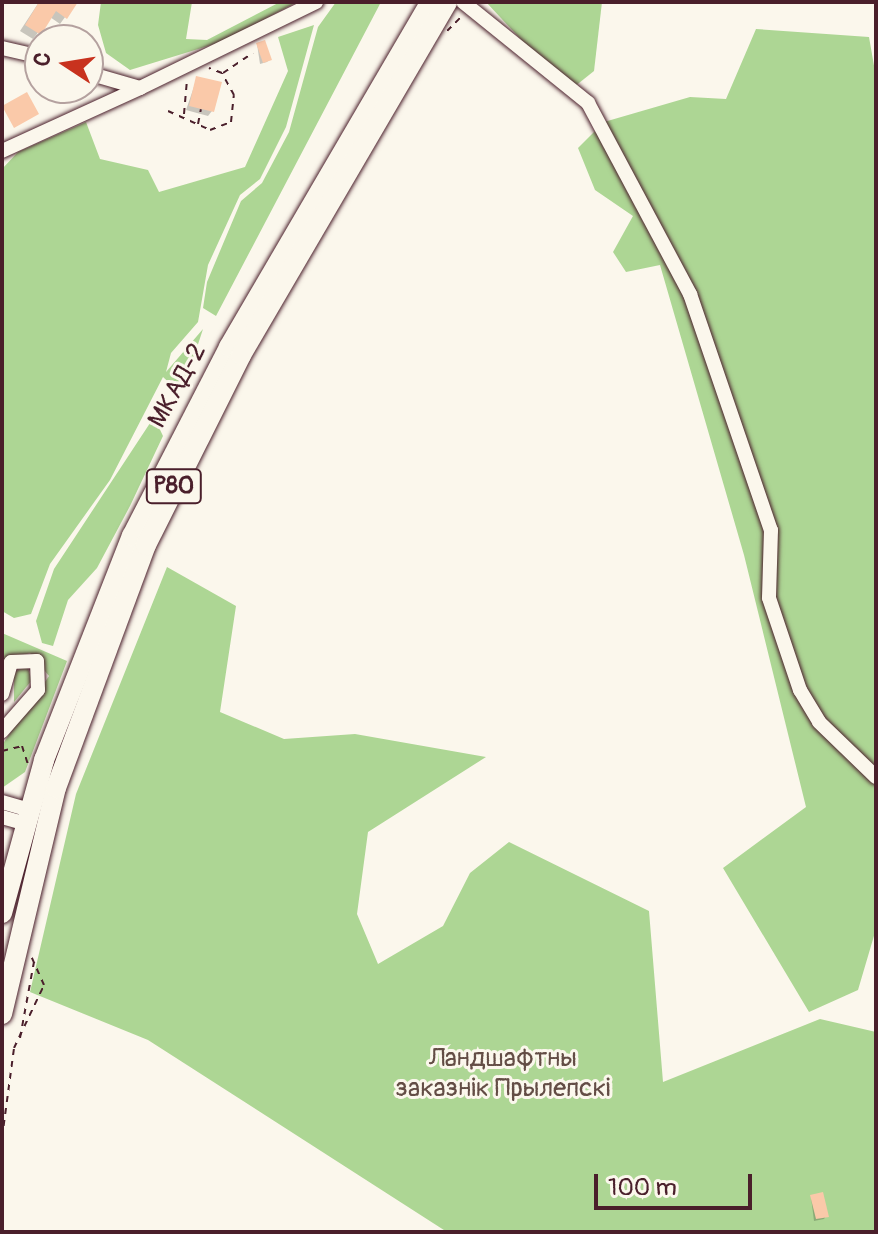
<!DOCTYPE html>
<html>
<head>
<meta charset="utf-8">
<style>
	body { margin:0 }
	#map { position:relative; width:878px; height:1234px; overflow:hidden; background:#fbf7ec; font-family:Pangolin,sans-serif }
	div>[style] { position:absolute }
	[style*='--x'] { left:calc(var(--x)*1px); top:calc(var(--y)*1px); width:calc(var(--w)*1px); rotate:calc(var(--a)*1deg) }
	.green>* { inset:0; background:#add694 }
	.shadow>* { inset:0; background:#0003 }
	.building>* { inset:0; background:#fac9a9 }
	.path>* { height:2px; margin-top:-1px; transform-origin:0; background:repeating-linear-gradient(90deg,#4a1f2b 0 6px,transparent 0 12px) }
	.roads { filter:drop-shadow(0 0 2px #4a1f2b) drop-shadow(0 0 2px #4a1f2b) }
	.minor>* { height:14px; margin:-7px; padding:0 7px; transform-origin:7px; border-radius:7px; background:#fbf7ec }
	.highway>* { height:20px; margin:-10px; padding:0 10px; transform-origin:10px; border-radius:10px; background:#fbf7ec }
	span { translate:-50% -50%; white-space:nowrap; text-align:center; line-height:1.15; -webkit-text-stroke:6px #fbf7ec; paint-order:stroke }
	.shield-label span { padding:2px 6px; background:#fbf7ec; border:2px solid; border-radius:6px; -webkit-text-stroke-width:0 }
	.shield-label { font-size:24px; color:#4a1f2b; font-weight:700 }
	.street-label { font-size:26px; color:#4a1f2b }
	.park-label { font-size:26px; color:#634d45 }
	.frame { position:absolute; inset:0; border:4px solid #4a1f2b; pointer-events:none }
	.north { position:absolute; left:24px; top:24px; width:80px; height:80px; box-sizing:border-box; background:#fbf7ec; border:2px solid #b4a19f; border-radius:50%; rotate:282deg; font-size:22px; font-weight:700; line-height:32px; text-align:center; color:#4a1f2b }
	.north::after { content:''; display:block; margin:auto; width:28px; height:36px; background:#c8321e; clip-path:polygon(50% 0,100% 100%,50% 72%,0 100%) }
	.scale { position:absolute; left:594px; top:1174px; width:158px; height:36px; box-sizing:border-box; border:4px solid #4a1f2b; border-top:0; padding-left:10px; font-size:24px; line-height:28px; white-space:nowrap; color:#4a1f2b; -webkit-text-stroke:6px #fbf7ec; paint-order:stroke }
</style>
</head>
<body>
<div id="map">
	<div class="green">
		<i style="clip-path:polygon(101px 2px,192px 2px,186px 39px,207px 40px,280px 2px,297px 2px,221px 42px,130px 70px,106px 53px,98px 25px)"></i>
		<i style="clip-path:polygon(336px 2px,381px 2px,216px 316px,203px 308px,207px 282px,241px 201px,262px 183px,289px 132px,318px 27px)"></i>
		<i style="clip-path:polygon(486px 2px,602px 2px,594px 71px,569px 91px)"></i>
		<i style="clip-path:polygon(314px 25px,286px 127px,260px 179px,240px 195px,208px 265px,198px 322px,171px 353px,166px 372px,203px 329px,188px 375px,175px 388px,163px 377px,110px 480px,50px 564px,31px 614px,14px 618px,2px 611px,2px 169px,18px 152px,86px 122px,100px 159px,148px 170px,159px 192px,245px 167px,288px 71px,278px 37px)"></i>
		<i style="clip-path:polygon(756px 29px,869px 37px,876px 77px,876px 929px,858px 990px,809px 1012px,723px 868px,806px 807px,744px 555px,660px 265px,626px 272px,613px 252px,633px 216px,595px 190px,578px 148px,604px 122px,690px 97px,726px 99px)"></i>
		<i style="clip-path:polygon(154px 417px,163px 436px,130px 506px,97px 568px,68px 600px,53px 646px,42px 643px,36px 621px,54px 569px)"></i>
		<i style="clip-path:polygon(167px 567px,236px 606px,220px 712px,284px 739px,355px 734px,486px 757px,368px 832px,357px 914px,378px 964px,443px 926px,470px 873px,509px 842px,649px 911px,663px 1082px,820px 1019px,876px 1032px,876px 1232px,447px 1232px,148px 1040px,30px 992px,76px 794px)"></i>
		<i style="clip-path:polygon(2px 633px,67px 661px,25px 772px,2px 788px,2px 745px,49px 676px,30px 653px,2px 661px)"></i>
		<i style="clip-path:polygon(27px 666px,32px 680px,14px 702px,14px 672px)"></i>
	</div>
	<div class="shadow">
		<i style="clip-path:polygon(39px 2px,76px 2px,60px 24px,50px 17px,33px 39px,20px 31px)"></i>
		<i style="clip-path:polygon(257px 44px,270px 59px,267px 62px,260px 64px)"></i>
		<i style="clip-path:polygon(197px 78px,212px 111px,208px 116px,186px 110px)"></i>
		<i style="clip-path:polygon(811px 1197px,826px 1216px,824px 1219px,814px 1221px)"></i>
	</div>
	<div class="building">
		<i style="clip-path:polygon(39px 2px,78px 2px,67px 19px,56px 11px,41px 35px,25px 25px)"></i>
		<i style="clip-path:polygon(265px 40px,272px 60px,263px 63px,256px 43px)"></i>
		<i style="clip-path:polygon(196px 76px,222px 82px,214px 112px,189px 106px)"></i>
		<i style="clip-path:polygon(27px 92px,39px 114px,14px 128px,2px 106px)"></i>
		<i style="clip-path:polygon(823px 1192px,829px 1217px,816px 1219px,810px 1195px)"></i>
	</div>
	<div class="path">
		<i style="--x:447;--y:31;--w:21;--a:-45"></i>
		<i style="--x:223;--y:73;--w:36;--a:-34"></i>
		<i style="--x:168;--y:111;--w:46;--a:24.3"></i>
		<i style="--x:210;--y:130;--w:22;--a:-21"></i>
		<i style="--x:231;--y:122;--w:27;--a:-84"></i>
		<i style="--x:234;--y:95;--w:25;--a:-119"></i>
		<i style="--x:222;--y:73;--w:14;--a:-159"></i>
		<i style="--x:184;--y:114;--w:35;--a:-85"></i>
		<i style="--x:198;--y:124;--w:15;--a:-79"></i>
		<i style="--x:2;--y:751;--w:21;--a:-14"></i>
		<i style="--x:22;--y:746;--w:19;--a:72"></i>
		<i style="--x:20;--y:1038;--w:77;--a:-79.6"></i>
		<i style="--x:2;--y:1138;--w:91;--a:-82.4"></i>
		<i style="--x:14;--y:1048;--w:70;--a:-64.5"></i>
		<i style="--x:44;--y:985;--w:30;--a:-114"></i>
	</div>
	<div class="roads">
		<div class="minor">
			<i style="--x:463;--y:2;--w:161;--a:38.9"></i>
			<i style="--x:588;--y:103;--w:217;--a:61.9"></i>
			<i style="--x:690;--y:294;--w:250;--a:71.1"></i>
			<i style="--x:771;--y:530;--w:68;--a:91.7"></i>
			<i style="--x:769;--y:598;--w:97;--a:71.4"></i>
			<i style="--x:800;--y:690;--w:37;--a:59"></i>
			<i style="--x:819;--y:722;--w:79;--a:44"></i>
			<i style="--x:2;--y:48;--w:39;--a:13"></i>
			<i style="--x:88;--y:73;--w:54;--a:16.1"></i>
			<i style="--x:140;--y:88;--w:196;--a:-26"></i>
			<i style="--x:2;--y:151;--w:152;--a:-24.5"></i>
			<i style="--x:2;--y:694;--w:33;--a:-74"></i>
			<i style="--x:11;--y:662;--w:26;--a:-2"></i>
			<i style="--x:37;--y:661;--w:29;--a:88"></i>
			<i style="--x:38;--y:690;--w:55;--a:131.3"></i>
			<i style="--x:2;--y:802;--w:26;--a:16"></i>
			<i style="--x:2;--y:817;--w:22;--a:16"></i>
		</div>
		<div class="highway">
			<i style="--x:2;--y:913;--w:159;--a:-74.6"></i>
			<i style="--x:44;--y:760;--w:241;--a:-68.6"></i>
			<i style="--x:132;--y:536;--w:212;--a:-62.8"></i>
			<i style="--x:229;--y:347;--w:400;--a:-59.7"></i>
			<i style="--x:2;--y:1014;--w:232;--a:-76.6"></i>
			<i style="--x:56;--y:788;--w:259;--a:-69.7"></i>
			<i style="--x:146;--y:545;--w:212;--a:-63.4"></i>
			<i style="--x:241;--y:355;--w:409;--a:-59.7"></i>
		</div>
	</div>
	<div class="shield-label">
		<span style="left:174px;top:486px">Р80</span>
	</div>
	<div class="street-label">
		<span style="left:178px;top:386px;rotate:-61deg">МКАД-2</span>
	</div>
	<div class="park-label">
		<span style="left:503px;top:1074px">Ландшафтны<br>заказнік Прылепскі</span>
	</div>
	<div class="frame"></div>
	<div class="north">С</div>
	<div class="scale">100 m</div>
</div>
</body>
</html>
